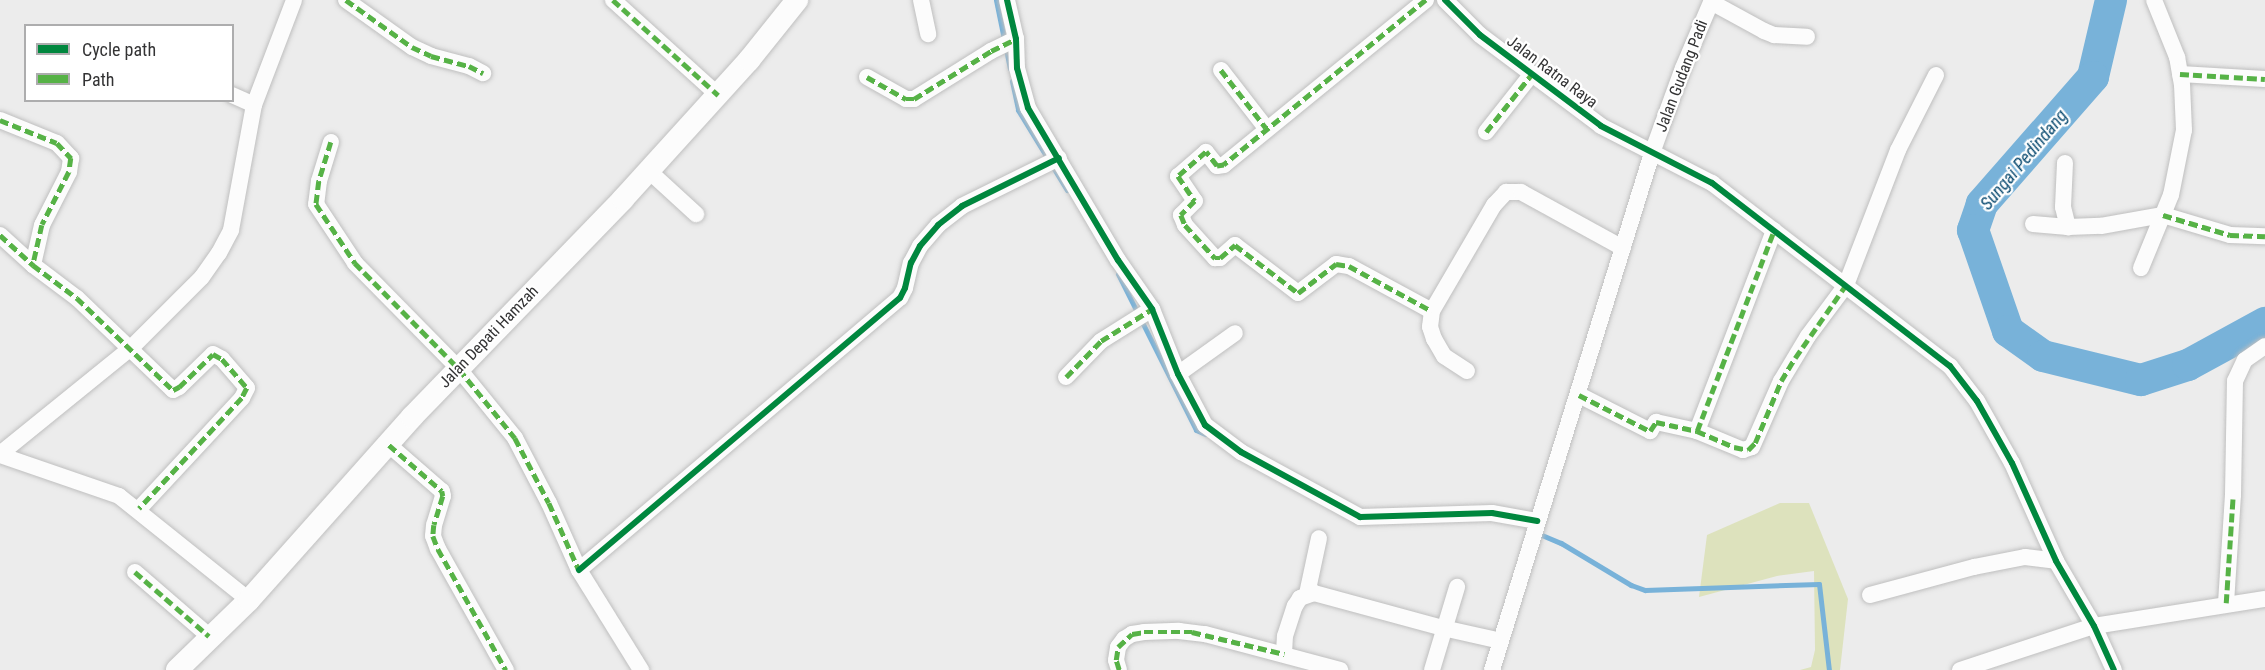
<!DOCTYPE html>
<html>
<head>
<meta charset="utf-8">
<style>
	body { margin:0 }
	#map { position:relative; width:2265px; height:670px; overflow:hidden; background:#ececec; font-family:"Roboto Condensed",sans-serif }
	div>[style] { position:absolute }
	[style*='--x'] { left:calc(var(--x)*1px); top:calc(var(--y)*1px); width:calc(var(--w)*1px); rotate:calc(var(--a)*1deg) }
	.green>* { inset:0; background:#dde2bd }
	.stream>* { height:5px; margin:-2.5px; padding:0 2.5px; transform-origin:2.5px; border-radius:2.5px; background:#78b2d9 }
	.river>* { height:32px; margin:-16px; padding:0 16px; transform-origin:16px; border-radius:16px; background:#78b2d9 }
	.roads { filter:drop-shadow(0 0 2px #bfbfbf) drop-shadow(0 0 2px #bfbfbf) }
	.street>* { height:16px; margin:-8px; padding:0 8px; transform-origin:8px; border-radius:8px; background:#fcfcfc }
	.secondary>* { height:22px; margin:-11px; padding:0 11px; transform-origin:11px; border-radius:11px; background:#fcfcfc }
	.quiet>* { height:4.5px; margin-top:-2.25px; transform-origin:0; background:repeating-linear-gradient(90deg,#56b246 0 9px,transparent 0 13.5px) }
	.cycleway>* { height:6px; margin:-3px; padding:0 3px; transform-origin:3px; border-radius:3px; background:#00873e }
	span { translate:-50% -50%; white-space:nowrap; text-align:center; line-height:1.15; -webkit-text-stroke:4.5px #fff; paint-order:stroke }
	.street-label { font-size:16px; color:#333334 }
	.water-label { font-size:18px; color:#094a70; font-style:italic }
	.legend { position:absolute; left:24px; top:24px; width:210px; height:78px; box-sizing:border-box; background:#fff; border:2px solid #adadae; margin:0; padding:8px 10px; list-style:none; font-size:18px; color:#333334 }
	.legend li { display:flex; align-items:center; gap:12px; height:30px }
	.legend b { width:30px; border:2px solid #adadae }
</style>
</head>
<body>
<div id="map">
	<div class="green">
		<i style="clip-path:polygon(1780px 503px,1809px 503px,1848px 599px,1840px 670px,1800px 670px,1811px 667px,1815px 650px,1814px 571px,1777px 576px,1699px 597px,1707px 535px)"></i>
	</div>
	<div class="stream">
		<i style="--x:996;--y:0;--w:70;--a:78.5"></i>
		<i style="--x:1012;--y:81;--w:30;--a:78"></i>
		<i style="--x:1018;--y:110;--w:94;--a:58.5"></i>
		<i style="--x:1118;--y:274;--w:174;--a:63.4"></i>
		<i style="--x:1196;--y:430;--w:10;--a:24"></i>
		<i style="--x:1537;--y:533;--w:26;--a:23"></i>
		<i style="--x:1561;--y:543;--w:82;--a:31"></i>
		<i style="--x:1631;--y:585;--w:15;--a:20"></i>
		<i style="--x:1645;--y:590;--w:174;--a:-2"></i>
		<i style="--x:1819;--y:584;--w:87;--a:83.4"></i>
	</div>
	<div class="river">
		<i style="--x:2111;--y:0;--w:79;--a:103.2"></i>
		<i style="--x:2093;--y:77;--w:169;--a:131.2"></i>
		<i style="--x:1982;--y:204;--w:28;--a:109"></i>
		<i style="--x:1973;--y:230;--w:107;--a:70.9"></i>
		<i style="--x:2008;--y:331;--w:43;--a:35.5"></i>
		<i style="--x:2043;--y:356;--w:101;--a:13.8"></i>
		<i style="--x:2141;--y:380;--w:49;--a:-17.7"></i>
		<i style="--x:2188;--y:365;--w:88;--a:-28.6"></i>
	</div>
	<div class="roads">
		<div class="street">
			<i style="--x:346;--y:0;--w:81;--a:35.5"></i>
			<i style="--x:412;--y:47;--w:21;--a:25"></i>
			<i style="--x:431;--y:56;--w:39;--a:15"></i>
			<i style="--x:469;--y:66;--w:16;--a:27"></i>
			<i style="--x:613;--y:0;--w:142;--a:42.1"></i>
			<i style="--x:921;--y:0;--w:35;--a:78"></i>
			<i style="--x:1007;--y:0;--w:40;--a:77"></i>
			<i style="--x:1016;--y:39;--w:29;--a:88"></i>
			<i style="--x:1017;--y:68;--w:41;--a:74.6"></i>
			<i style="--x:1028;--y:108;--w:177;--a:59.4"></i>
			<i style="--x:1118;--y:260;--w:60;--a:55.2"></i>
			<i style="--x:1152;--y:309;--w:70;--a:68.2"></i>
			<i style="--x:1178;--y:374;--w:58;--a:62.1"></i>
			<i style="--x:1205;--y:425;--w:45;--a:36.9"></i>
			<i style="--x:1241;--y:452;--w:136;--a:28.6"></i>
			<i style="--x:1360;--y:517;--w:132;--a:-1.7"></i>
			<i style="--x:1492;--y:513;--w:46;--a:10.1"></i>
			<i style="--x:1426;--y:0;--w:261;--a:140.8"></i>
			<i style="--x:1224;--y:165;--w:7;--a:172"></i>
			<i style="--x:1217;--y:166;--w:18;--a:-128"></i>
			<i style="--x:1206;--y:152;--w:37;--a:139"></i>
			<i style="--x:1178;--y:176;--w:30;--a:56"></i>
			<i style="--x:1195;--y:201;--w:20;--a:135"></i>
			<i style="--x:1181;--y:215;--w:11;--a:68"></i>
			<i style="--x:1185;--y:225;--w:45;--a:47.7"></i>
			<i style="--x:1215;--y:258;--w:5;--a:0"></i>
			<i style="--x:1220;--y:258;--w:20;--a:-41"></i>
			<i style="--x:1235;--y:245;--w:79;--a:37.3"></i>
			<i style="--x:1298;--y:293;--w:48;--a:-37.3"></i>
			<i style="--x:1336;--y:264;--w:13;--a:9"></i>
			<i style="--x:1349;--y:266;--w:94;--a:28.5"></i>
			<i style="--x:1445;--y:0;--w:49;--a:45"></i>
			<i style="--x:1480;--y:35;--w:151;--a:36.9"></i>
			<i style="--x:1601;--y:126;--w:125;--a:27.2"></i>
			<i style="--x:1712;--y:183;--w:300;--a:37.6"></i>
			<i style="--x:1950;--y:366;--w:44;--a:52.4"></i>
			<i style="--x:1977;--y:401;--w:71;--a:60.6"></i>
			<i style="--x:2012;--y:463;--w:107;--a:65.8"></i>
			<i style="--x:2056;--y:561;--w:75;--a:59.7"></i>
			<i style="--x:2094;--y:626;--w:48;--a:65.6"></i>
			<i style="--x:1711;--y:2;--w:60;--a:28.7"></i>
			<i style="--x:1764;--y:31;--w:11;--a:22"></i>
			<i style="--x:1774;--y:35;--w:33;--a:3"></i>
			<i style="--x:1221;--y:70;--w:73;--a:52.2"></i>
			<i style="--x:2180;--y:74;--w:85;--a:3.4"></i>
			<i style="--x:867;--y:77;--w:45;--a:29.4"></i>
			<i style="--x:906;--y:99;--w:8;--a:0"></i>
			<i style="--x:914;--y:99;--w:91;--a:-31.9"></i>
			<i style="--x:991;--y:51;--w:28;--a:-26"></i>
			<i style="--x:232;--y:95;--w:24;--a:24"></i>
			<i style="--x:0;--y:120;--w:61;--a:22"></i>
			<i style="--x:57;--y:143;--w:21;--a:47"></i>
			<i style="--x:71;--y:158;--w:14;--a:98"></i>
			<i style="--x:69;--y:172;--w:59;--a:117"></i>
			<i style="--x:42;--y:225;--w:41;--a:102.7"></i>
			<i style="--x:1486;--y:132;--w:73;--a:-51.7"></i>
			<i style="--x:331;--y:142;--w:41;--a:107.1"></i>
			<i style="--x:319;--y:181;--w:23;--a:97"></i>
			<i style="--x:316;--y:204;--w:71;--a:56.5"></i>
			<i style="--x:355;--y:263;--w:148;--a:45.5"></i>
			<i style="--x:459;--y:369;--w:89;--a:50.9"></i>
			<i style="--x:515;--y:438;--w:73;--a:62.4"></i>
			<i style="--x:549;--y:503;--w:73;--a:65.9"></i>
			<i style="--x:579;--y:570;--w:118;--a:58.2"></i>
			<i style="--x:2065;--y:163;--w:44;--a:92.6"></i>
			<i style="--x:2063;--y:207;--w:21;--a:76"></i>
			<i style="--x:649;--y:171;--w:64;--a:42.5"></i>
			<i style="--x:2033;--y:224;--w:35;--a:5"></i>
			<i style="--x:2068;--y:227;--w:33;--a:-2"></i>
			<i style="--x:2101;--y:226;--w:63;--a:-10.1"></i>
			<i style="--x:2163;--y:215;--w:70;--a:16.6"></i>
			<i style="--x:2230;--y:235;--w:35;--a:2"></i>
			<i style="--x:0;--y:235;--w:45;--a:42.3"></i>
			<i style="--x:33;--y:265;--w:55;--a:36.9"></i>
			<i style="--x:77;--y:298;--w:133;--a:43.8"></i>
			<i style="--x:173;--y:390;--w:7;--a:-27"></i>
			<i style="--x:179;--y:387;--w:47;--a:-44.1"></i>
			<i style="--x:213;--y:354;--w:10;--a:29"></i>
			<i style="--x:222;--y:359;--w:38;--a:49"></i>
			<i style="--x:247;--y:388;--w:11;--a:117"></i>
			<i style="--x:242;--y:398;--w:151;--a:132.9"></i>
			<i style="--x:2141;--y:268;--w:79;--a:-67.7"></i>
			<i style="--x:2171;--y:195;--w:66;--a:-78.7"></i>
			<i style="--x:2184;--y:130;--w:45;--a:-92.5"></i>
			<i style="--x:2182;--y:85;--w:28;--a:-100"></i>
			<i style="--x:2177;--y:57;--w:61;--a:-112"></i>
			<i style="--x:1467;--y:371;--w:27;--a:-147"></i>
			<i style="--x:1444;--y:356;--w:20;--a:-120"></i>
			<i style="--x:1434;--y:339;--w:13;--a:-108"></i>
			<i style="--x:1430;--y:327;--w:16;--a:-83"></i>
			<i style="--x:1432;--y:311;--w:123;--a:-59.7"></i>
			<i style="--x:1494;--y:205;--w:18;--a:-47"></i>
			<i style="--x:1506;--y:192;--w:15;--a:0"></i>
			<i style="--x:1521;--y:192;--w:116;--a:28.8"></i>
			<i style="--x:1178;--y:374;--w:70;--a:-35.7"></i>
			<i style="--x:1066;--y:377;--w:50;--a:-45.8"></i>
			<i style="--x:1101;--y:341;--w:60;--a:-32.1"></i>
			<i style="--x:1579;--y:395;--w:80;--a:26.9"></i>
			<i style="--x:1650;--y:431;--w:11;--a:-56"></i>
			<i style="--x:1656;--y:422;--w:42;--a:12.4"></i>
			<i style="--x:1697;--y:431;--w:50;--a:22.4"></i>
			<i style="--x:1743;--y:450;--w:9;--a:-18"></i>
			<i style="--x:1752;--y:447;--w:72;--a:-66.3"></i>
			<i style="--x:1781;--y:381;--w:52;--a:-59"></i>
			<i style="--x:1808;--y:336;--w:64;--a:-53.3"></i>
			<i style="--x:1846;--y:285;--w:145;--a:-68.9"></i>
			<i style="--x:1898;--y:150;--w:84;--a:-63.1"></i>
			<i style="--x:1697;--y:431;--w:215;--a:-69"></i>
			<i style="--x:389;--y:445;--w:70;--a:41"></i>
			<i style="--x:442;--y:491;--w:5;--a:79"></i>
			<i style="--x:443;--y:496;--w:30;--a:107"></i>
			<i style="--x:434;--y:525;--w:11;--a:95"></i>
			<i style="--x:433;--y:536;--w:14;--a:69"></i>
			<i style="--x:438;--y:549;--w:139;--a:60.7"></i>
			<i style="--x:0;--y:454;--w:169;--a:-39"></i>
			<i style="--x:131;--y:348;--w:100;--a:-45"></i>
			<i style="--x:202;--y:277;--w:29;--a:-55"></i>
			<i style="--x:219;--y:253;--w:26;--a:-62"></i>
			<i style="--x:231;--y:230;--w:127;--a:-79.6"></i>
			<i style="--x:254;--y:105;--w:112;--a:-69.1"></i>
			<i style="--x:0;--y:455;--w:126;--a:19"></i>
			<i style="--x:119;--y:496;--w:166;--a:38.7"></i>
			<i style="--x:579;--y:570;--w:421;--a:-40.3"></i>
			<i style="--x:900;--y:298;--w:11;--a:-63"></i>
			<i style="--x:905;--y:288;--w:26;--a:-77"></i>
			<i style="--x:911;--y:263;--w:19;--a:-62"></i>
			<i style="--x:920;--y:246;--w:28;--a:-49"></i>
			<i style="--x:938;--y:225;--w:31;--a:-38"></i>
			<i style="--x:962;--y:206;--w:108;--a:-26.3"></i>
			<i style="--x:135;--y:572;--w:98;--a:40.9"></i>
			<i style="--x:1307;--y:594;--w:57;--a:-77.9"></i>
			<i style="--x:1870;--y:595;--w:108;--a:-15.1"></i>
			<i style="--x:1974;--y:567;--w:52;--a:-11.1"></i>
			<i style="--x:2025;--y:557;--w:31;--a:7"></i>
			<i style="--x:2226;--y:603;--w:108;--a:-86.3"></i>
			<i style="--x:2233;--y:495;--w:114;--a:-89"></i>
			<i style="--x:2235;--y:381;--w:23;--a:-65"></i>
			<i style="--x:2245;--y:360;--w:24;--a:-35"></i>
			<i style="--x:1284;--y:654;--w:18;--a:-87"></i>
			<i style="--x:1285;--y:636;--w:32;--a:-72"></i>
			<i style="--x:1295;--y:606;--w:9;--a:-58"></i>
			<i style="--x:1300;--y:598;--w:15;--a:-20"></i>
			<i style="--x:1314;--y:593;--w:134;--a:15.2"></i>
			<i style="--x:1443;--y:628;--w:59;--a:12.6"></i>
			<i style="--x:1119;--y:670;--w:10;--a:-107"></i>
			<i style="--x:1116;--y:660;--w:13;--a:-81"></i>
			<i style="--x:1118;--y:647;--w:10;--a:-53"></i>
			<i style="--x:1124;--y:639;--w:9;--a:-32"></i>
			<i style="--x:1132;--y:634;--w:12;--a:-9"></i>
			<i style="--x:1144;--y:632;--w:35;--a:-2"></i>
			<i style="--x:1179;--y:631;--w:26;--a:7"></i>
			<i style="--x:1205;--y:634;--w:140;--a:14.9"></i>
			<i style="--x:1432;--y:670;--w:87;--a:-73.2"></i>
			<i style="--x:1492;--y:670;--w:541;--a:-72.8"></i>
			<i style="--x:1652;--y:153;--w:90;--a:-70"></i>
			<i style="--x:1683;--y:68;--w:74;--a:-66.9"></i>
			<i style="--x:1960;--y:670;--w:141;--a:-18.2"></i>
			<i style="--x:2094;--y:626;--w:173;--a:-9"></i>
		</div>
		<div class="secondary">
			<i style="--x:177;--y:670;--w:100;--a:-44.2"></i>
			<i style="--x:249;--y:600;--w:245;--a:-48.3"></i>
			<i style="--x:412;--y:417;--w:303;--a:-45.9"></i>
			<i style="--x:623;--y:199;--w:188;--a:-47.8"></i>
			<i style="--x:749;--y:60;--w:77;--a:-51.3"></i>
		</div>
	</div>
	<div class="quiet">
		<i style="--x:346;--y:0;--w:81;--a:35.5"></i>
		<i style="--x:412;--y:47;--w:21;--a:25"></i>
		<i style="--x:431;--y:56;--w:39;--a:15"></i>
		<i style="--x:469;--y:66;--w:16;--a:27"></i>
		<i style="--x:613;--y:0;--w:142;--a:42.1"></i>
		<i style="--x:1426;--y:0;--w:261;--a:140.8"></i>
		<i style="--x:1224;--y:165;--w:7;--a:172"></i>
		<i style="--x:1217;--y:166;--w:18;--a:-128"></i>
		<i style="--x:1206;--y:152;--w:37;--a:139"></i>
		<i style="--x:1178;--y:176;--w:30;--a:56"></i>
		<i style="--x:1195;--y:201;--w:20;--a:135"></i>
		<i style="--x:1181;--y:215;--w:11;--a:68"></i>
		<i style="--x:1185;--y:225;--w:45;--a:47.7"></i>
		<i style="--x:1215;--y:258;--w:5;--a:0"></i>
		<i style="--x:1220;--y:258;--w:20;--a:-41"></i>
		<i style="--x:1235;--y:245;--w:79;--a:37.3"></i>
		<i style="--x:1298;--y:293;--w:48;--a:-37.3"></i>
		<i style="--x:1336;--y:264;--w:13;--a:9"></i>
		<i style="--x:1349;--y:266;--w:94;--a:28.5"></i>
		<i style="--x:1221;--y:70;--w:73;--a:52.2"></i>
		<i style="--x:2180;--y:74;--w:85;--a:3.4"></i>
		<i style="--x:867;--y:77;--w:45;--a:29.4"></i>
		<i style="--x:906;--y:99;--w:8;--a:0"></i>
		<i style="--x:914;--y:99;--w:91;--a:-31.9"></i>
		<i style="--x:991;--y:51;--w:28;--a:-26"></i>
		<i style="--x:0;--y:120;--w:61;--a:22"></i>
		<i style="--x:57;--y:143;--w:21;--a:47"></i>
		<i style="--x:71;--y:158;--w:14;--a:98"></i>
		<i style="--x:69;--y:172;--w:59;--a:117"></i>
		<i style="--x:42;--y:225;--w:41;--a:102.7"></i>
		<i style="--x:1486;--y:132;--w:73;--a:-51.7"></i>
		<i style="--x:331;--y:142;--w:41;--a:107.1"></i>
		<i style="--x:319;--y:181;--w:23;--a:97"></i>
		<i style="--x:316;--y:204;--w:71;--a:56.5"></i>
		<i style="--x:355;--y:263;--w:148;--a:45.5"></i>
		<i style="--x:459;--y:369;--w:89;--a:50.9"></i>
		<i style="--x:515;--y:438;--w:73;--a:62.4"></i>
		<i style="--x:549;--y:503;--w:73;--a:65.9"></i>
		<i style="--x:2163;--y:215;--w:70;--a:16.6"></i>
		<i style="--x:2230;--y:235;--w:35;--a:2"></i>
		<i style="--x:0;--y:235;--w:45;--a:42.3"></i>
		<i style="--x:33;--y:265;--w:55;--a:36.9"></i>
		<i style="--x:77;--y:298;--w:133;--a:43.8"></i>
		<i style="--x:173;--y:390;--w:7;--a:-27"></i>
		<i style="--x:179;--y:387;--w:47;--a:-44.1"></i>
		<i style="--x:213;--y:354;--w:10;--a:29"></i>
		<i style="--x:222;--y:359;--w:38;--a:49"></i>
		<i style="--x:247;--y:388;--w:11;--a:117"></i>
		<i style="--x:242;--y:398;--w:151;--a:132.9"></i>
		<i style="--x:1066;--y:377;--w:50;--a:-45.8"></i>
		<i style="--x:1101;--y:341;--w:60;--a:-32.1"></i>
		<i style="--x:1579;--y:395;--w:80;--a:26.9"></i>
		<i style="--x:1650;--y:431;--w:11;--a:-56"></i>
		<i style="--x:1656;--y:422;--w:42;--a:12.4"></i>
		<i style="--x:1697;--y:431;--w:40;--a:23.4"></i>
		<i style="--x:1734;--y:447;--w:14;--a:12"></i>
		<i style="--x:1748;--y:450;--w:10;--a:-45"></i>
		<i style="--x:1755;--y:443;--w:67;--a:-67.2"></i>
		<i style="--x:1781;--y:381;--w:27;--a:-59"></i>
		<i style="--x:1795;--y:358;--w:89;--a:-55.1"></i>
		<i style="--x:1697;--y:431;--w:215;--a:-69"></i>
		<i style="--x:389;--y:445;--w:70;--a:41"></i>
		<i style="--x:442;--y:491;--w:5;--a:79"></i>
		<i style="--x:443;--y:496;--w:30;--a:107"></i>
		<i style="--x:434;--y:525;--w:11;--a:95"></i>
		<i style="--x:433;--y:536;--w:14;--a:69"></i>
		<i style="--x:438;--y:549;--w:139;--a:60.7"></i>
		<i style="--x:135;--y:572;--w:98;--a:40.9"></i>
		<i style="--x:2226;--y:603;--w:108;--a:-86.3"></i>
		<i style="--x:1119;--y:670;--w:10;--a:-107"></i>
		<i style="--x:1116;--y:660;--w:13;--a:-81"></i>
		<i style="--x:1118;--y:647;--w:19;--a:-43"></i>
		<i style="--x:1132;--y:634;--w:12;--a:-9"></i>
		<i style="--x:1144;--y:632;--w:48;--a:0"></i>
		<i style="--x:1192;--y:632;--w:95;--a:13.4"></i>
	</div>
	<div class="cycleway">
		<i style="--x:1007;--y:0;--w:40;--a:77"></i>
		<i style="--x:1016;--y:39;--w:29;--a:88"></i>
		<i style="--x:1017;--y:68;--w:41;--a:74.6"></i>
		<i style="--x:1028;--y:108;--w:177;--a:59.4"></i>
		<i style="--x:1118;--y:260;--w:60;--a:55.2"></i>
		<i style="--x:1152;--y:309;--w:70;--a:68.2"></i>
		<i style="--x:1178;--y:374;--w:58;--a:62.1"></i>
		<i style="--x:1205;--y:425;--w:45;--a:36.9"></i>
		<i style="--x:1241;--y:452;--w:136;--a:28.6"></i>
		<i style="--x:1360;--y:517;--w:132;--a:-1.7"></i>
		<i style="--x:1492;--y:513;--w:46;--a:10.1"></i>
		<i style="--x:1445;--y:0;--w:49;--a:45"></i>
		<i style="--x:1480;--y:35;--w:151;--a:36.9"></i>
		<i style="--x:1601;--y:126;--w:125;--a:27.2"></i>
		<i style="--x:1712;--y:183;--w:300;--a:37.6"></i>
		<i style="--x:1950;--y:366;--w:44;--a:52.4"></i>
		<i style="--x:1977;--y:401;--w:71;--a:60.6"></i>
		<i style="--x:2012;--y:463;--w:107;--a:65.8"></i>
		<i style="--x:2056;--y:561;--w:75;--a:59.7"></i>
		<i style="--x:2094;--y:626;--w:48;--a:65.6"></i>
		<i style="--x:579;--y:570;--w:421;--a:-40.3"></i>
		<i style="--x:900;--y:298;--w:11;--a:-63"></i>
		<i style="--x:905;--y:288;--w:26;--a:-77"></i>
		<i style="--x:911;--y:263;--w:19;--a:-62"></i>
		<i style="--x:920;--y:246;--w:28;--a:-49"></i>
		<i style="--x:938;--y:225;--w:31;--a:-38"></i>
		<i style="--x:962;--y:206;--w:108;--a:-26.3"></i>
	</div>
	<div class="street-label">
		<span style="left:1552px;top:72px;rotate:37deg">Jalan Ratna Raya</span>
		<span style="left:1682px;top:76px;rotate:-69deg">Jalan Gudang Padi</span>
		<span style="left:489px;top:337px;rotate:-46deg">Jalan Depati Hamzah</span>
	</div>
	<div class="water-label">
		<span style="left:2024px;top:160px;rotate:-50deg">Sungai Pedindang</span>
	</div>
	<ul class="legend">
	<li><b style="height:8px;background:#00873e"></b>Cycle path</li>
	<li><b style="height:8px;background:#56b246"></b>Path</li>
	</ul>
</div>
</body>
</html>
